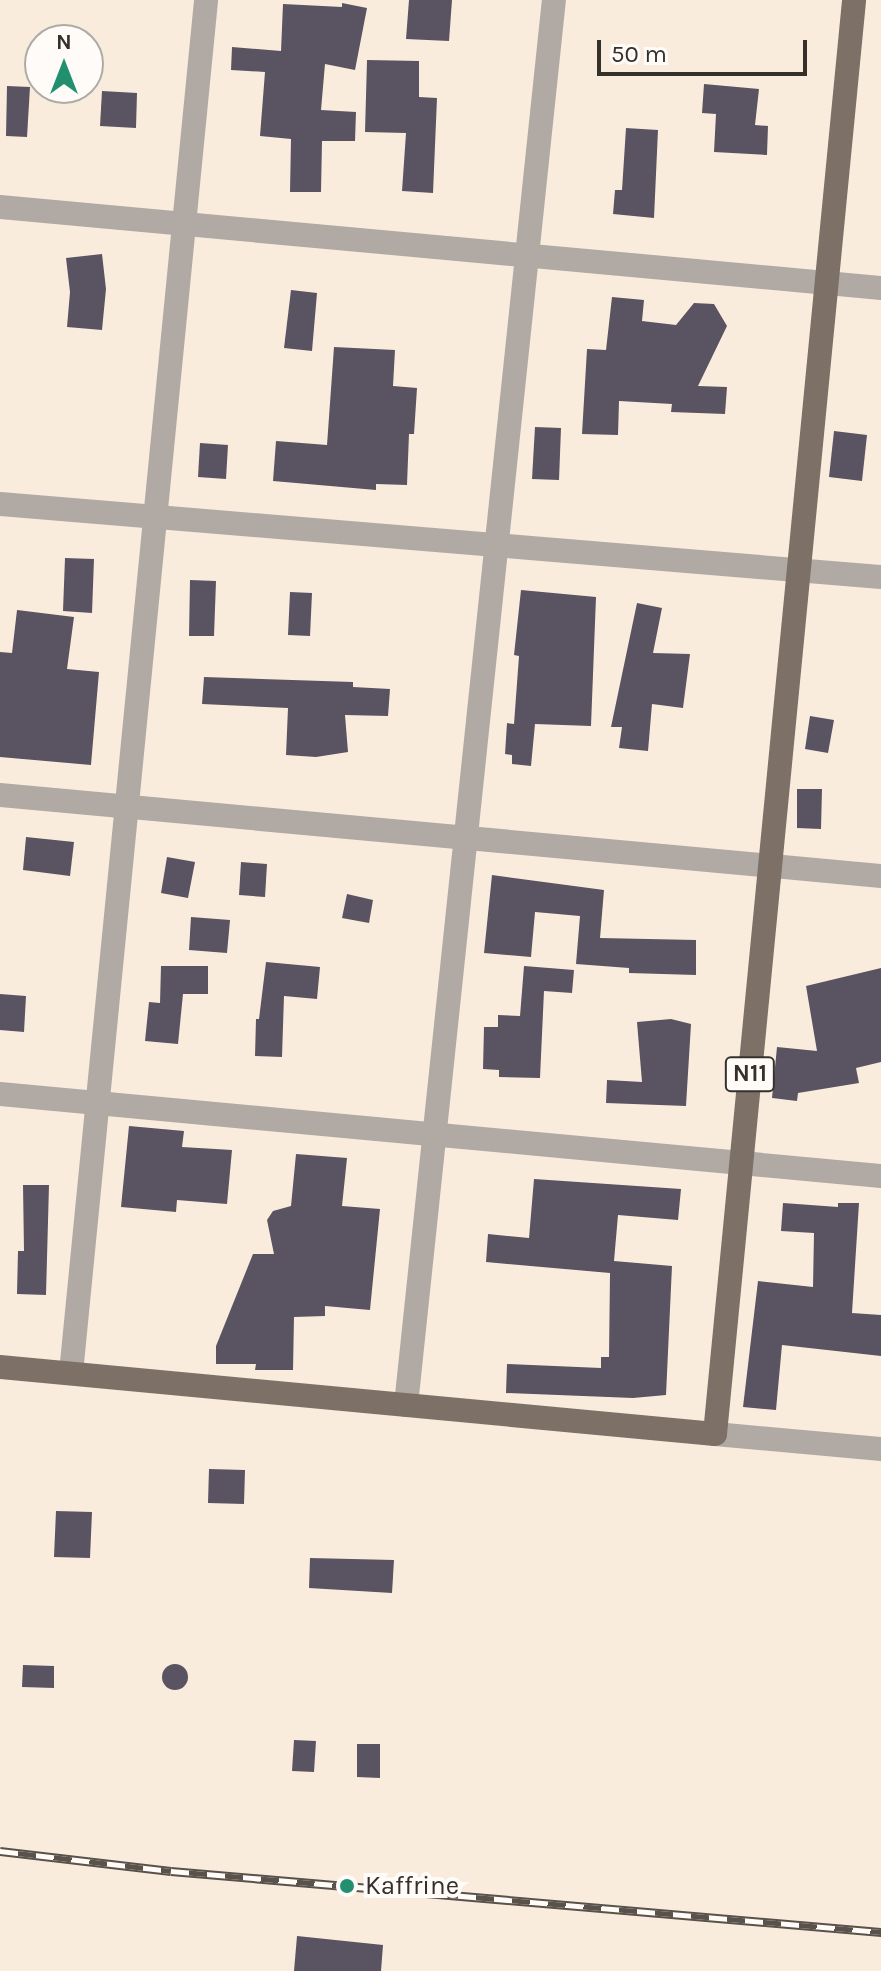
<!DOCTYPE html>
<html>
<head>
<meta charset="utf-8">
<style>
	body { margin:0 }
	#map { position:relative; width:881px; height:1971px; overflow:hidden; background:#faecdd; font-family:Karla,sans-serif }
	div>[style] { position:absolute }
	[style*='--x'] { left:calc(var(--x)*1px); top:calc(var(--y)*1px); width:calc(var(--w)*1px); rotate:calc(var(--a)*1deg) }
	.building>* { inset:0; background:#5a5362 }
	.round { border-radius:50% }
	.street>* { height:24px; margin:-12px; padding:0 12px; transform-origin:12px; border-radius:12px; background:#b1aaa4 }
	.primary>* { height:24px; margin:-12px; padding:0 12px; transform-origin:12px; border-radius:12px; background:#7d7067 }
	.rail>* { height:9px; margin-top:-4.5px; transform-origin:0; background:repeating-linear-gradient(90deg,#fefbf8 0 18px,#59524b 0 36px); box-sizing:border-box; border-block:2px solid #59524b }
	.dots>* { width:22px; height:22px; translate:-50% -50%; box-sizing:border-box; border:4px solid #fefbf8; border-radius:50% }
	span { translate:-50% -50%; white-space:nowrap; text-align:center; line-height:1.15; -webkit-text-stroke:8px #fefbf8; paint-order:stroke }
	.shield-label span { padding:2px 6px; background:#fefbf8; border:2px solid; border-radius:6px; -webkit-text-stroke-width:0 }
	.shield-label { font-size:24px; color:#36302b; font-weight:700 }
	.poi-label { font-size:26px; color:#36302b }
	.left { translate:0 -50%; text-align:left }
	.north { position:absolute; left:24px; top:24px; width:80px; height:80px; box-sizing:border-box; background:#fefbf8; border:2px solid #aeaaa6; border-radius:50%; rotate:0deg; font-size:22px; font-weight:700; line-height:32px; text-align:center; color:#36302b }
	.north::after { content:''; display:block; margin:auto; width:28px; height:36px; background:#228f6e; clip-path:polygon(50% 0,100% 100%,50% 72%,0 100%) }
	.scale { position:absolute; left:597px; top:40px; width:210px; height:36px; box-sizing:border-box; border:4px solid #36302b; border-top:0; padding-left:10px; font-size:24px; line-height:28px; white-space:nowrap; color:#36302b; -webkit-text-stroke:6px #fefbf8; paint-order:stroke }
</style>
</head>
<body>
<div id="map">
	<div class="building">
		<i style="clip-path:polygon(409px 0,452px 0,449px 41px,406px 39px)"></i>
		<i style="clip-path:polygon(342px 3px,367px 8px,355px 70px,325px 64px,321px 110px,356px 112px,355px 141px,322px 141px,321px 192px,290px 192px,291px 139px,260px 136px,265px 72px,231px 70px,232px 47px,281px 51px,283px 4px,342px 7px)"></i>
		<i style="clip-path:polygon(367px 60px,419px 61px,419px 97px,437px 98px,433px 193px,402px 191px,406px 133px,365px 132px)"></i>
		<i style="clip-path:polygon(704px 84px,759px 89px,755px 125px,768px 126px,767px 155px,714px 152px,716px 114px,702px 113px)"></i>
		<i style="clip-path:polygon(7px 86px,30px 87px,27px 137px,6px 136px)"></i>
		<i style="clip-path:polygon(102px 91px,137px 93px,136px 128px,100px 126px)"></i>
		<i style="clip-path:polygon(626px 128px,658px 130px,654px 218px,613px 214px,615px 190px,622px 190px)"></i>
		<i style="clip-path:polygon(102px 254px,106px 289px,102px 330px,67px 327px,70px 292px,66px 258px)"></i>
		<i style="clip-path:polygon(291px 290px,317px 293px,312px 351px,284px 348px)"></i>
		<i style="clip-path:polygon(612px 297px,644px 300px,642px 321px,676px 325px,694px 303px,714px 304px,727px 326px,698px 386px,727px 387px,725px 414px,671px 412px,672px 404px,619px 401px,618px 435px,582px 434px,587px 349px,606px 350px)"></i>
		<i style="clip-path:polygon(334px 347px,395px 350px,393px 386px,417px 388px,414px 434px,409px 434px,407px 485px,376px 484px,376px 490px,273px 481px,276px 441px,327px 445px)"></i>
		<i style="clip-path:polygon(535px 427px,561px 428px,559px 480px,532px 479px)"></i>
		<i style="clip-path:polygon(834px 431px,867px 435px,862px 481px,829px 477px)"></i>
		<i style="clip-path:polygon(200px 443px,228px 445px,226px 479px,198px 477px)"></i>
		<i style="clip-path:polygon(65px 558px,94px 559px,92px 613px,63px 611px)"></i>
		<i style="clip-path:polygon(190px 580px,216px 581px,214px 636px,189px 636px)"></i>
		<i style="clip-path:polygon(521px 590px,596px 597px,591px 726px,535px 724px,531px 766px,512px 764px,512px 755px,505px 754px,507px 723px,514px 724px,519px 656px,514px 655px)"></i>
		<i style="clip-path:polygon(290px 592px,312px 593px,310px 636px,288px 635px)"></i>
		<i style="clip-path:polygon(637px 603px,662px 608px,653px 653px,690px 654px,683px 708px,652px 704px,648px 751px,619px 748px,622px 727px,611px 727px)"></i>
		<i style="clip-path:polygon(17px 610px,74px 617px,67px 669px,99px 672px,91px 765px,0 757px,0 652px,12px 653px)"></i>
		<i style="clip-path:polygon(204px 677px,353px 682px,353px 687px,390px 689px,388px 716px,345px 715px,348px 752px,316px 757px,286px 755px,288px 708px,202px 704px)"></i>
		<i style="clip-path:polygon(810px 716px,834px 720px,828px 753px,805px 749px)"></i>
		<i style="clip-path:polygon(797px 789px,822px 789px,821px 829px,797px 828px)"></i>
		<i style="clip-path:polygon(26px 837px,74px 842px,70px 876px,23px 870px)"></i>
		<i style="clip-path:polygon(167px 857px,195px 862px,188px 898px,161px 893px)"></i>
		<i style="clip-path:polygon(241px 862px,267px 864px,265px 897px,239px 895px)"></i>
		<i style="clip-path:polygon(492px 875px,604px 890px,600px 938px,696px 940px,696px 975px,629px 973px,629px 968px,576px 964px,580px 916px,535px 912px,531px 957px,484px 953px)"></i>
		<i style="clip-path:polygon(347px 894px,373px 900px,369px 923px,342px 918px)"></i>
		<i style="clip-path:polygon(191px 917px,230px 920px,227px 953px,189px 950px)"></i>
		<i style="clip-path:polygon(266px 962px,320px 967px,317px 999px,284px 996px,282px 1057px,255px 1056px,256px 1019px,259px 1019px)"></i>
		<i style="clip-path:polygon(161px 966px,208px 966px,208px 994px,183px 994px,178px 1044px,145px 1041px,149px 1002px,160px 1003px)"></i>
		<i style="clip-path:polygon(524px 966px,574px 970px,572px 993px,544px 991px,540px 1078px,499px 1077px,499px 1070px,483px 1069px,484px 1027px,498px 1027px,498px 1015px,520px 1016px)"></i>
		<i style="clip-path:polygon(881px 968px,881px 1062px,856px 1068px,859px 1083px,798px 1093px,797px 1101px,772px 1098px,777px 1047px,817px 1051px,806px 986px)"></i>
		<i style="clip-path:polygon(0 994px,26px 996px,24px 1032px,0 1030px)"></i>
		<i style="clip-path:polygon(671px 1019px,691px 1024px,686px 1106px,606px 1103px,607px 1080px,642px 1082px,637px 1022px)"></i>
		<i style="clip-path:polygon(129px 1126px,184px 1131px,182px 1147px,232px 1150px,227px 1204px,177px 1200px,176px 1212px,121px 1207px)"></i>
		<i style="clip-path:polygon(296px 1154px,347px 1158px,342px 1206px,380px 1209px,370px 1310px,325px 1306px,325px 1316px,294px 1317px,293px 1370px,255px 1370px,256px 1364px,216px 1364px,216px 1346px,253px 1254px,274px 1254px,267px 1220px,273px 1211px,291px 1206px)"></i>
		<i style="clip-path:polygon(534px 1179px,681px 1189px,678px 1220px,618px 1215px,614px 1261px,672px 1266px,666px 1395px,633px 1398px,506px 1393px,507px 1364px,601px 1368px,601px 1357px,609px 1357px,610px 1273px,486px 1262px,488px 1234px,529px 1238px)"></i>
		<i style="clip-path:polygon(23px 1185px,49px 1185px,46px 1295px,17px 1294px,18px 1251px,24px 1251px)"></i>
		<i style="clip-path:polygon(783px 1203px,838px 1207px,838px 1203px,859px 1203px,852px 1313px,881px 1315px,881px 1356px,782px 1345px,776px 1410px,743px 1407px,758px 1281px,813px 1287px,814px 1233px,781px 1231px)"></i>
		<i style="clip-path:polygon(209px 1469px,245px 1470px,244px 1504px,208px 1503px)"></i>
		<i style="clip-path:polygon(56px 1511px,92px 1512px,90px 1558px,54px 1557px)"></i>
		<i style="clip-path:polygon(310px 1558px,394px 1560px,392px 1593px,309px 1588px)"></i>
		<i class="round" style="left:162px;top:1664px;width:26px;height:26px"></i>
		<i style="clip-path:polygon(23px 1665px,54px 1666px,54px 1688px,22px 1687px)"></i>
		<i style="clip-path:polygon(294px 1740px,316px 1741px,314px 1772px,292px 1771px)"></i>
		<i style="clip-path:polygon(357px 1744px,380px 1744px,380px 1778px,357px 1777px)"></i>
		<i style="clip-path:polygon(297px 1936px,383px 1945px,381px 1971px,294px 1971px)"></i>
	</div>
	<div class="street">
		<i style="--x:0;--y:207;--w:885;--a:5.25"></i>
		<i style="--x:0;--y:504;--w:884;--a:4.74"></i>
		<i style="--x:0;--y:795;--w:885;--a:5.25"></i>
		<i style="--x:0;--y:1094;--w:885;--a:5.32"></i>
		<i style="--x:71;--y:1373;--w:1380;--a:-84.38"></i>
		<i style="--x:406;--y:1405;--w:1413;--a:-83.99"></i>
		<i style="--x:715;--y:1434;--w:167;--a:5.2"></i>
	</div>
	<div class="primary">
		<i style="--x:0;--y:1367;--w:718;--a:5.35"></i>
		<i style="--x:715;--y:1434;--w:1441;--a:-84.46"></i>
	</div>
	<div class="rail">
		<i style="--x:0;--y:1851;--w:172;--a:6.7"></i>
		<i style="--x:171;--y:1871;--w:713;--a:4.91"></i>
	</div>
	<div class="dots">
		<i style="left:347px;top:1886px;background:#228f6e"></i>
	</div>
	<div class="shield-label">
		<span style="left:750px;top:1074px">N11</span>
	</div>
	<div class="poi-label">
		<span class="left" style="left:365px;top:1886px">Kaffrine</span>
	</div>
	<div class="north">N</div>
	<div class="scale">50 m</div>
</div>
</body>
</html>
